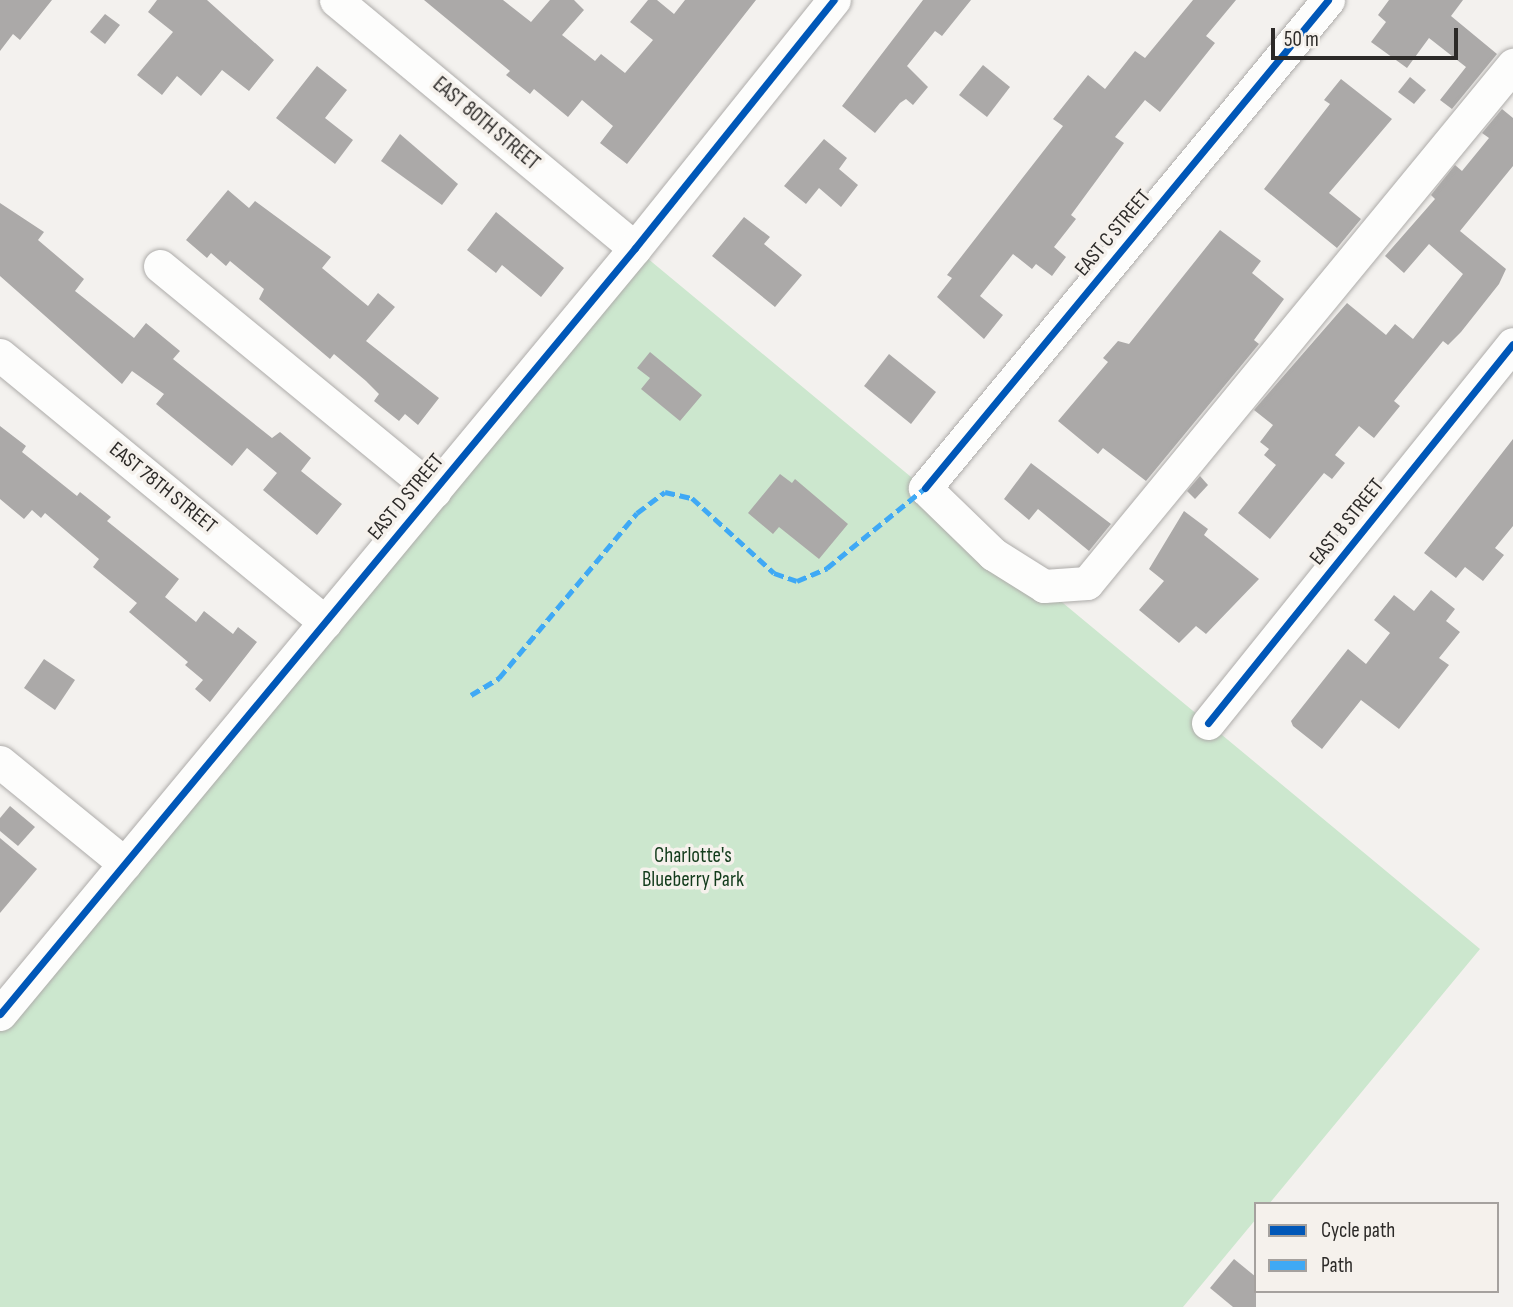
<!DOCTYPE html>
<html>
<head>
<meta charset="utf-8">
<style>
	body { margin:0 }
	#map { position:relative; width:1513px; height:1307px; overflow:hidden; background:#f3f1ee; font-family:"Sofia Sans Condensed",sans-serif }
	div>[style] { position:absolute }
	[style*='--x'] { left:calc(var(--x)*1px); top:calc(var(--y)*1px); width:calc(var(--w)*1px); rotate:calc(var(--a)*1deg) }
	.green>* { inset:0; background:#cce7ce }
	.building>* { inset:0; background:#aba9a8 }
	.roads { filter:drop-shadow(0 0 2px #aeacaa) drop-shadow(0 0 2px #aeacaa) }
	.minor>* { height:33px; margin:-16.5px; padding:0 16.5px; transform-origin:16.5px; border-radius:16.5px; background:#fdfdfc }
	.quiet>* { height:5px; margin-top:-2.5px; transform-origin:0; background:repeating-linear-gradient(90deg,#3fa9f5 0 10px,transparent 0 15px) }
	.cycleway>* { height:7px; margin:-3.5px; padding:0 3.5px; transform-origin:3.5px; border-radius:3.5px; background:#0057b8 }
	span { translate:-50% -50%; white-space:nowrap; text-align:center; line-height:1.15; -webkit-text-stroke:7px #f5f1ec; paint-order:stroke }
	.street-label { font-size:21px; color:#2c2a28 }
	.park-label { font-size:21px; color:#123b1b }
	.legend { position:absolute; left:1254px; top:1202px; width:245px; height:91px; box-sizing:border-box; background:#f5f1ec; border:2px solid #a5a19e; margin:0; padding:9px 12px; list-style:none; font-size:21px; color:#2c2a28 }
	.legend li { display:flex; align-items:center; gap:14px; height:35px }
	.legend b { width:35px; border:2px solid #a5a19e }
	.scale { position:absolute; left:1271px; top:28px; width:187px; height:32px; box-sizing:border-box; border:4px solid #2c2a28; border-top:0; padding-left:9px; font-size:21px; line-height:24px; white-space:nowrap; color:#2c2a28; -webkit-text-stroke:5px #f5f1ec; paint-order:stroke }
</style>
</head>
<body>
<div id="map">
	<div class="green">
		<i style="clip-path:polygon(635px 248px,1480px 949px,1269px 1204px,1256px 1204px,1256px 1219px,1183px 1307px,0 1307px,0 1014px)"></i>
	</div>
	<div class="building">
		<i style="clip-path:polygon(0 0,52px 0,20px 40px,13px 34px,0 51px)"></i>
		<i style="clip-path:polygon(157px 0,207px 0,274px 60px,249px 91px,222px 70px,201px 96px,177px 76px,162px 95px,137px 75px,173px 32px,148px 12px)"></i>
		<i style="clip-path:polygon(424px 0,503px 0,531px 22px,550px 0,574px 0,584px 10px,562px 35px,595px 61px,601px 54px,625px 73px,653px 40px,630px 22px,648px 0,657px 0,674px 14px,685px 0,756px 0,627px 164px,600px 143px,613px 126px,582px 100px,568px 117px,534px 89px,530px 94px,506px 75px,510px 71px)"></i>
		<i style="clip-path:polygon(923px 0,971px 0,942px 36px,935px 31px,907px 66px,928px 87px,913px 105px,906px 99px,900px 103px,875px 133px,842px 106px)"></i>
		<i style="clip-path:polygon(1193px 0,1236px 0,1206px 36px,1215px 43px,1160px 112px,1145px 100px,1115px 137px,1124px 143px,1071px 215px,1076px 219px,1054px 247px,1066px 257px,1052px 276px,1036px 264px,1032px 269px,1013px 254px,980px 296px,1003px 315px,984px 339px,937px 297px,952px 278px,947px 275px,1063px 126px,1053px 119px,1088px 75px,1105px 89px,1135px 51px,1145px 58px)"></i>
		<i style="clip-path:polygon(1389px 0,1463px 0,1451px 16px,1497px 54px,1452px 109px,1440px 100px,1466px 67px,1429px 38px,1407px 68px,1371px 42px,1386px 22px,1378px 15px)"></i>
		<i style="clip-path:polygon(105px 14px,120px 25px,105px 44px,90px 32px)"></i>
		<i style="clip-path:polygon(983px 65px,1010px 87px,987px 117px,959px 95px)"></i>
		<i style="clip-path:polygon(317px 66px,347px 90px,325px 118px,353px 140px,335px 164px,276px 118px)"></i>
		<i style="clip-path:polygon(1410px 77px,1426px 90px,1414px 104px,1398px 92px)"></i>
		<i style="clip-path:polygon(1341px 79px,1392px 119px,1329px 193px,1361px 219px,1337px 248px,1264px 189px,1330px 104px,1324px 100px)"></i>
		<i style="clip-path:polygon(1502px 109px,1513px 118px,1513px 166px,1460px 231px,1506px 269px,1499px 284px,1461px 332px,1448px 345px,1443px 341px,1394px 401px,1400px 406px,1374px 438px,1359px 426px,1335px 455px,1345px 463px,1332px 479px,1324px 473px,1270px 539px,1238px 513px,1276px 465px,1264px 455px,1269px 449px,1260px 442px,1273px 425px,1254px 410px,1347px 303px,1386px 335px,1395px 324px,1413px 339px,1463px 274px,1429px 244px,1404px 273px,1385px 256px,1435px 199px,1431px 195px,1455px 165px,1462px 171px,1489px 138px,1482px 133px)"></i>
		<i style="clip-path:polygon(400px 134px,458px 184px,442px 205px,381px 161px)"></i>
		<i style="clip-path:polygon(824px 139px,847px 158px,839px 169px,858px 185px,841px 207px,819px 188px,806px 204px,784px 186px)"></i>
		<i style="clip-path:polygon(228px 190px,249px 208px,255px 201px,331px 257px,322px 268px,368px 306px,378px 293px,395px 307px,366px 341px,439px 398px,418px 425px,405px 414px,399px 421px,374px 401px,379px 394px,366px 381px,334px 354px,330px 359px,259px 299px,264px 289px,230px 261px,226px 266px,211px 253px,207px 258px,186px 240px)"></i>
		<i style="clip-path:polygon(0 203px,44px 232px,38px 240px,84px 279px,75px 291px,134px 338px,146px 323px,180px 351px,173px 359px,272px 438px,280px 432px,311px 458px,301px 471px,342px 504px,317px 535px,263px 490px,277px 473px,247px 448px,232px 466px,156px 404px,164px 394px,132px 371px,122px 384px,0 276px)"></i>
		<i style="clip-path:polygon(496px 212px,564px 268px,541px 297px,502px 265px,496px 273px,467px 250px)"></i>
		<i style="clip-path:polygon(744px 217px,770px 237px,764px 244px,802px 275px,775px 307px,712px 256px)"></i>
		<i style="clip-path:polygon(1220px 230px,1261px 261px,1252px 273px,1284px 299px,1254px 340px,1259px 344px,1146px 481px,1103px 448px,1098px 454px,1058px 421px,1108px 362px,1103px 358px,1118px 341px,1129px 344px)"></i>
		<i style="clip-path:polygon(650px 352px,702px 395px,680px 421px,641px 389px,650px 378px,637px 368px)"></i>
		<i style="clip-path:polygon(889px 354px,936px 392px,911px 424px,864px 386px)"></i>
		<i style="clip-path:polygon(0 426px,26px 446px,22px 452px,77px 496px,80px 492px,111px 517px,107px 521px,179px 579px,165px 597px,196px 622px,204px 611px,233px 634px,238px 627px,257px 642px,210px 702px,195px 689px,203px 680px,185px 665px,188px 662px,129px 612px,137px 603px,93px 567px,99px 559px,45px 513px,41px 518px,32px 510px,24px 519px,0 499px)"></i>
		<i style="clip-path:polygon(1513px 439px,1513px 526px,1495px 548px,1504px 555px,1483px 581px,1465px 567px,1456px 578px,1424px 553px)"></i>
		<i style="clip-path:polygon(1031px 463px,1111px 524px,1089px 551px,1038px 509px,1029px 520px,1004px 499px)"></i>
		<i style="clip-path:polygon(780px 474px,792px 483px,795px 479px,848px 524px,819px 559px,779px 527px,773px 534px,748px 513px)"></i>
		<i style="clip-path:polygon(1200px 476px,1208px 485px,1195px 499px,1187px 491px)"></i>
		<i style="clip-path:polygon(1184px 511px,1208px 529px,1204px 535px,1259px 579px,1206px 634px,1196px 626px,1179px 643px,1139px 610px,1164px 581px,1149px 569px)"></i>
		<i style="clip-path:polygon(1431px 590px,1455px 609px,1446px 621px,1460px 632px,1439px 658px,1449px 665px,1399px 729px,1361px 700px,1322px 749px,1293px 726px,1291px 721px,1348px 649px,1366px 664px,1390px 633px,1374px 620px,1394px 595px,1414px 611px)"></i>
		<i style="clip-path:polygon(44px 659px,75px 680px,55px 710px,24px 688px)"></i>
		<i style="clip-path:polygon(10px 806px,35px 827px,18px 846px,0 831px,0 818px)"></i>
		<i style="clip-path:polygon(0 838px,37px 869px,0 913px)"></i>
		<i style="clip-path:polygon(1234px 1259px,1256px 1277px,1256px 1307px,1233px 1307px,1210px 1288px)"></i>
	</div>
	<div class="roads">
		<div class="minor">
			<i style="--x:336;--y:0;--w:388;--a:39.7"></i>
			<i style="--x:1328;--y:0;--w:633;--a:129.55"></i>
			<i style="--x:925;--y:488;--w:95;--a:44.1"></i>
			<i style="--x:993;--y:554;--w:60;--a:32.1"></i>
			<i style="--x:1044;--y:586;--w:43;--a:-4"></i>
			<i style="--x:1087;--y:583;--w:671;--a:-50.57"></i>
			<i style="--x:160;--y:266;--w:355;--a:39.4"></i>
			<i style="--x:0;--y:355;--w:421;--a:39.4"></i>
			<i style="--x:1208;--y:723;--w:486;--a:-51.2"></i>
			<i style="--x:0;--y:762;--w:161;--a:39.2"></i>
			<i style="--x:0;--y:1014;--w:995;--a:-50.34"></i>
			<i style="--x:635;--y:248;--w:318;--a:-51.3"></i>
		</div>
	</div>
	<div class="quiet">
		<i style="--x:471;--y:695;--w:33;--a:-31"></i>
		<i style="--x:499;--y:678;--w:215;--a:-50.1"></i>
		<i style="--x:637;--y:513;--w:35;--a:-37"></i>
		<i style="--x:665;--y:492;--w:28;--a:13"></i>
		<i style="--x:692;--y:498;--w:111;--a:42.4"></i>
		<i style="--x:774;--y:573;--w:24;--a:19"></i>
		<i style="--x:797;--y:581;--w:33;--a:-23"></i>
		<i style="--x:827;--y:568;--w:127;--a:-39.2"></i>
	</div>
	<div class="cycleway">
		<i style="--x:925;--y:488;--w:633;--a:-50.45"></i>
		<i style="--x:1208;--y:723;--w:486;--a:-51.2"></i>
		<i style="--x:0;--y:1014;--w:995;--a:-50.34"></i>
		<i style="--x:635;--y:248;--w:318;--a:-51.3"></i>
	</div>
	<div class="street-label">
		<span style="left:486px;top:124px;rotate:40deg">EAST 80TH STREET</span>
		<span style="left:1113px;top:233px;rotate:-50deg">EAST C STREET</span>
		<span style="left:163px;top:488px;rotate:39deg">EAST 78TH STREET</span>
		<span style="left:406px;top:497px;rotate:-50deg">EAST D STREET</span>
		<span style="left:1347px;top:522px;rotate:-51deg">EAST B STREET</span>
	</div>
	<div class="park-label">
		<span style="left:693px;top:868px">Charlotte's<br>Blueberry Park</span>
	</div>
	<ul class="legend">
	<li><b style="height:9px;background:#0057b8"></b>Cycle path</li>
	<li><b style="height:9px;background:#3fa9f5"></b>Path</li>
	</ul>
	<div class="scale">50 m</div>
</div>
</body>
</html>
